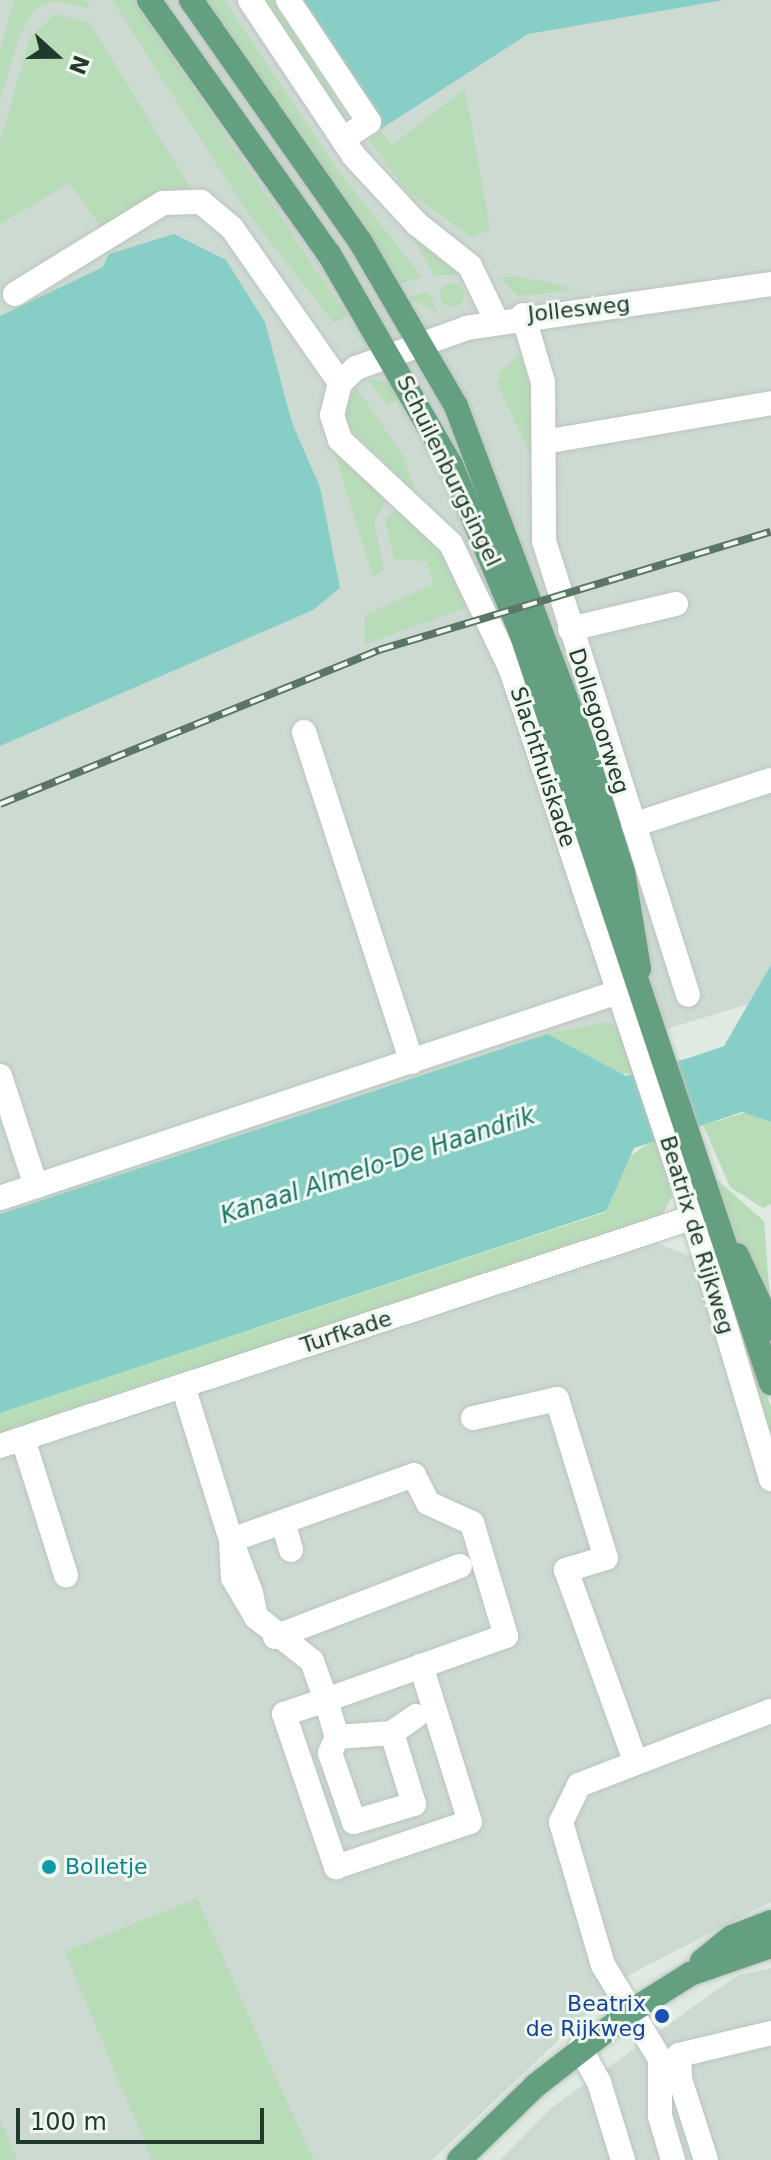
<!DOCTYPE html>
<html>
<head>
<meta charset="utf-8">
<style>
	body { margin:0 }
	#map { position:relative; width:771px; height:2160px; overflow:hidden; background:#dfeae2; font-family:"DejaVu Sans",sans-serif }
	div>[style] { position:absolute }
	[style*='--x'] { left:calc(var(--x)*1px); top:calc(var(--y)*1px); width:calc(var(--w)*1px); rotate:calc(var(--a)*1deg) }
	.built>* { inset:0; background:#cddad1 }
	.green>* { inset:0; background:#b8dbb8 }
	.round { border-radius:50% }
	.water>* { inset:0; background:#87cfc6 }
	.roads { filter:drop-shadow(0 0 2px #bcc4c0) drop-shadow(0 0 2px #bcc4c0) }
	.minor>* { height:24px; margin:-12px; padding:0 12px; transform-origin:12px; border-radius:12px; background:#fff }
	.major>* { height:24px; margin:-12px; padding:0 12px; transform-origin:12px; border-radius:12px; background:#649f7f }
	.rail>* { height:8px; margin-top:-4px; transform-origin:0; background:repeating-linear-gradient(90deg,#eff7f1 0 15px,#5b7567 0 30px); box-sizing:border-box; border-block:2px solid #5b7567 }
	.dots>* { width:22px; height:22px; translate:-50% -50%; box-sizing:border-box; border:4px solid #eff7f1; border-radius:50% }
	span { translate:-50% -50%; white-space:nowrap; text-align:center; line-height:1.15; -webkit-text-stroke:6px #eff7f1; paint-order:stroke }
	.street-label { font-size:22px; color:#213a2c }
	.culture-label { font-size:22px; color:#0d838f }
	.left { translate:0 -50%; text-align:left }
	.transit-label { font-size:22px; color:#164399 }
	.right { translate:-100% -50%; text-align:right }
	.water-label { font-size:24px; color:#1c746a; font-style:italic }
	.north { position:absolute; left:16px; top:16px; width:80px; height:80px; -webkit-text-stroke:6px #eff7f1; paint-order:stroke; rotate:111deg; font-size:22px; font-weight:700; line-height:32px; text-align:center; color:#213a2c }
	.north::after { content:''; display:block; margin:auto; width:28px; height:36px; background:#213a2c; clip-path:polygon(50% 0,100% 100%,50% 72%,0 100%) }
	.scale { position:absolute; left:16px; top:2108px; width:248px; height:36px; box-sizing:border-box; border:4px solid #213a2c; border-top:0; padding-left:10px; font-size:24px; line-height:28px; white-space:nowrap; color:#213a2c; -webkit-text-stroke:6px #eff7f1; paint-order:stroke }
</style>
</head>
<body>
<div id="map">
	<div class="built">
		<i style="clip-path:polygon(0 0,771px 0,771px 997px,0 1233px)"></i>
		<i style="clip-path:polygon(652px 1241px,693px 1257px,771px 1491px,771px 1902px,625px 1977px,432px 2160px,0 2160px,0 1459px)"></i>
		<i style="clip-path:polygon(771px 1968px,771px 2160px,500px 2160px,551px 2108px,738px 1975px)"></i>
	</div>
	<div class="green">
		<i style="clip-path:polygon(14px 0,86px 0,90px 8px,54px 1px,35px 9px,20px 34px,0 100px,0 50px)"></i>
		<i style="clip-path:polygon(112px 0,134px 0,347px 316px,334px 323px,247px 212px)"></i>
		<i style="clip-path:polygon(204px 0,224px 0,337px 169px,422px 277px,401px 284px)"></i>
		<i style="clip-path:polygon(259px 0,274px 0,346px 117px,343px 119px)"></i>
		<i style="clip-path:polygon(56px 14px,90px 23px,194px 194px,103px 230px,70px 183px,0 224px,0 141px,31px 36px)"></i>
		<i style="clip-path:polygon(465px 89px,490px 228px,473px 238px,407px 191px,369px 140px,381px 131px,392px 145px)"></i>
		<i style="clip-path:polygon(407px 228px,453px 264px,460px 275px,434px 275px)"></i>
		<i style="clip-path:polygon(515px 276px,567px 286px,567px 291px,518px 296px,500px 278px)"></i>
		<i class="round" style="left:440px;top:283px;width:24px;height:24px"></i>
		<i style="clip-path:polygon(426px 292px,431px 296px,439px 314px,409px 297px)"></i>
		<i style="clip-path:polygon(520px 354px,536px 403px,534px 462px,497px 383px,502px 374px,495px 376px)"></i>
		<i style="clip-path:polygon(368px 380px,390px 382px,403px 396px,387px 406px)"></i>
		<i style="clip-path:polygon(356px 387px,402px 454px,417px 494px,346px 425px,346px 404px)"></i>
		<i style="clip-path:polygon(334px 450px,390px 493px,374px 522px,384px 571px,373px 577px)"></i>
		<i style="clip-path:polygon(398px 507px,437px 543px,473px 605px,364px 645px,365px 615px,434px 584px,426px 561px,394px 559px,385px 521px)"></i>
		<i style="clip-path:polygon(609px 1022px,619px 1030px,634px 1074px,618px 1074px,547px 1034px)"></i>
		<i style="clip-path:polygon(748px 1112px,771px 1122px,771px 1204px,763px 1208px,730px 1187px,703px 1125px)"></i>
		<i style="clip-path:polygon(655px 1139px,672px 1196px,662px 1216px,0 1437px,0 1413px,606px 1212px,627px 1158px)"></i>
		<i style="clip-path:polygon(709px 1173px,764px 1221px,771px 1315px,729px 1228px)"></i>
		<i style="clip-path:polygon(710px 1239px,771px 1407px,771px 1453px)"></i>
		<i style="clip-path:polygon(197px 1898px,272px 2069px,314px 2160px,152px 2160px,65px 1952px)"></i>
		<i style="clip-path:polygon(0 2118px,17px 2160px,0 2160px)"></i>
	</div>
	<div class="water">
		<i style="clip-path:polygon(295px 0,724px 0,528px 34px,381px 129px)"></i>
		<i style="clip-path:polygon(174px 234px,226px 260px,265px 322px,292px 423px,320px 487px,340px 588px,313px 610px,0 746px,0 316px,103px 267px,109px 254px)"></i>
		<i style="clip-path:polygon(771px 965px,771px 1122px,742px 1112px,634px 1148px,606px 1211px,0 1413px,0 1214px,547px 1034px,626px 1076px,692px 1057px,724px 1046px)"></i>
	</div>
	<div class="roads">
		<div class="minor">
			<i style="--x:250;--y:0;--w:187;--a:56.3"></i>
			<i style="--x:354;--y:156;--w:93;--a:47.2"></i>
			<i style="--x:417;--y:224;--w:68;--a:38.4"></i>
			<i style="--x:470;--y:266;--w:60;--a:64.3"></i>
			<i style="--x:288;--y:0;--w:146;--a:56.4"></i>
			<i style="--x:369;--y:122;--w:31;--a:147"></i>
			<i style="--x:771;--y:284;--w:307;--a:171.8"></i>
			<i style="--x:467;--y:328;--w:118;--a:160.2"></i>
			<i style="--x:356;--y:368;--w:22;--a:137"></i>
			<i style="--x:340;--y:383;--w:33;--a:104"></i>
			<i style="--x:332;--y:415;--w:26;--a:72"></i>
			<i style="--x:340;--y:440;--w:152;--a:43.1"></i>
			<i style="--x:451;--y:544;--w:136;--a:64.4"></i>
			<i style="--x:510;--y:667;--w:545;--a:71.5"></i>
			<i style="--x:683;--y:1184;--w:308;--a:73.4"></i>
			<i style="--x:15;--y:294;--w:174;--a:-31.6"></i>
			<i style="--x:163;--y:203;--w:38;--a:-2"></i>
			<i style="--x:201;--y:202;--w:40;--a:40"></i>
			<i style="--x:232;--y:228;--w:189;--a:55.1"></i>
			<i style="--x:523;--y:315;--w:70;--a:73.4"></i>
			<i style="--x:543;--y:382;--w:159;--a:89.6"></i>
			<i style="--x:544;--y:541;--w:476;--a:72.4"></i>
			<i style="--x:544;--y:442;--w:230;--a:-9.7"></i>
			<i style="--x:570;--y:629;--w:109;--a:-13.3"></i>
			<i style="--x:304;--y:732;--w:347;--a:71.9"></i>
			<i style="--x:633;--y:825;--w:145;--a:-18.1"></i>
			<i style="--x:0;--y:1076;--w:116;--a:71.9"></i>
			<i style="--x:0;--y:1198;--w:651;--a:-18.43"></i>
			<i style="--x:183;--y:1386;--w:161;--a:72.7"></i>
			<i style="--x:231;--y:1540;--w:57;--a:69.3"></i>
			<i style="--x:251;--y:1593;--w:25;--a:78"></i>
			<i style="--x:256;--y:1617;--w:71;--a:38.2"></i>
			<i style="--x:312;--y:1661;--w:41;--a:70.3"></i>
			<i style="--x:326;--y:1700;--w:191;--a:-19.6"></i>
			<i style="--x:506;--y:1636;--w:118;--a:-106.7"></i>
			<i style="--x:472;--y:1523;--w:48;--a:-155.6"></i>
			<i style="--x:428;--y:1503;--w:31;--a:-117"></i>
			<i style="--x:414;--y:1475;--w:194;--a:160.4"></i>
			<i style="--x:231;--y:1540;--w:38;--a:87"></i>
			<i style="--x:233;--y:1578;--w:45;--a:59.5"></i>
			<i style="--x:473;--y:1418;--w:86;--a:-12.7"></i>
			<i style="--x:557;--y:1399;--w:166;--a:72.9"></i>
			<i style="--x:606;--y:1558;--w:42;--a:163.3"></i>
			<i style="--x:566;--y:1570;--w:203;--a:70.1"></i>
			<i style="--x:23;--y:1439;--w:143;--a:72.5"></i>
			<i style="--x:0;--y:1446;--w:728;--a:-18.26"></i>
			<i style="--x:283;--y:1522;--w:29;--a:74"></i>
			<i style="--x:275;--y:1637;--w:198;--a:-21"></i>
			<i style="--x:416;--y:1716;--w:29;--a:145"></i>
			<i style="--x:392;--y:1733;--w:74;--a:72.8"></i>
			<i style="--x:414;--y:1804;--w:63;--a:163.3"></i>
			<i style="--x:354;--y:1822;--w:73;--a:-109.2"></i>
			<i style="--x:330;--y:1753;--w:17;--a:-66"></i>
			<i style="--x:337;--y:1737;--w:39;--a:-107"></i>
			<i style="--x:326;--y:1700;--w:44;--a:161.6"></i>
			<i style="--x:284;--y:1714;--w:162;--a:71.2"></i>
			<i style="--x:336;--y:1867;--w:141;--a:-18.6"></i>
			<i style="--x:470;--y:1822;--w:164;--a:-107.4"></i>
			<i style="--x:337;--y:1737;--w:55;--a:-4.2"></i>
			<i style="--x:580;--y:2048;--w:39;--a:61"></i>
			<i style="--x:599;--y:2082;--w:82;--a:72.9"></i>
			<i style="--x:673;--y:2160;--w:46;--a:-106.5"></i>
			<i style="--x:660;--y:2116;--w:57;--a:-90"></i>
			<i style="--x:660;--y:2059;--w:110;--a:-121.2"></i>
			<i style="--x:603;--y:1965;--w:149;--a:-106.4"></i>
			<i style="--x:561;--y:1822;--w:41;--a:-64.1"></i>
			<i style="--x:579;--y:1785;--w:206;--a:-21.1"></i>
			<i style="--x:706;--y:2160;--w:85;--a:-107.8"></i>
			<i style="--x:680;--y:2079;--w:24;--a:-92"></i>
			<i style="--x:679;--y:2055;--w:95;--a:-13.4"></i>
		</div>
		<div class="major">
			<i style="--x:149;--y:0;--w:311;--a:54.7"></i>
			<i style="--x:329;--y:254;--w:244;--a:60"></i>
			<i style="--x:451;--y:465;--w:179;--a:67.3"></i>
			<i style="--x:520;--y:630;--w:794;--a:71.57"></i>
			<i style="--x:191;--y:0;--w:294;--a:55"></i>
			<i style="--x:360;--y:241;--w:191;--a:59.8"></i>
			<i style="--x:456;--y:406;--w:364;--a:69.4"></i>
			<i style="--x:584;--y:747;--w:131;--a:72.7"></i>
			<i style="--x:623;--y:872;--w:98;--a:80.6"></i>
			<i style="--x:737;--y:1255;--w:81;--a:65"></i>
			<i style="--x:702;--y:1961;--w:38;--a:-39"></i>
			<i style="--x:732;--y:1937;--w:42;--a:-21"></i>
			<i style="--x:459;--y:2160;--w:106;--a:-44.2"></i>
			<i style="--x:535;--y:2086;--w:120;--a:-37.9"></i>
			<i style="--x:630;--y:2012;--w:71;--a:-32.3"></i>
			<i style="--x:690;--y:1974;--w:86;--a:-19.1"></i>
		</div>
	</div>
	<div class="rail">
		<i style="--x:0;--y:804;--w:409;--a:-22.1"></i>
		<i style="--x:379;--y:650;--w:409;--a:-16.8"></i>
	</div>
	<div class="dots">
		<i style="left:49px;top:1867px;background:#0f9aa8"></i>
		<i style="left:662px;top:2016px;background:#1a4fb4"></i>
	</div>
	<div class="street-label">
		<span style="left:579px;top:309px;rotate:-6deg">Jollesweg</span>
		<span style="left:449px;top:471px;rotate:64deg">Schuilenburgsingel</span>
		<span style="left:599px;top:721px;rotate:72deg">Dollegoorweg</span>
		<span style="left:543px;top:767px;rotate:72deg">Slachthuiskade</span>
		<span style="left:697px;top:1235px;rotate:73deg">Beatrix de Rijkweg</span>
		<span style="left:346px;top:1332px;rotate:-18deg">Turfkade</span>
	</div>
	<div class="culture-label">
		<span class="left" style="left:65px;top:1867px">Bolletje</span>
	</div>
	<div class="transit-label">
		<span class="right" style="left:646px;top:2016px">Beatrix<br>de Rijkweg</span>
	</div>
	<div class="water-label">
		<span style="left:378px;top:1166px;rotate:-18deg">Kanaal Almelo-De Haandrik</span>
	</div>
	<div class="north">N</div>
	<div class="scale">100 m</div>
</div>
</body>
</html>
